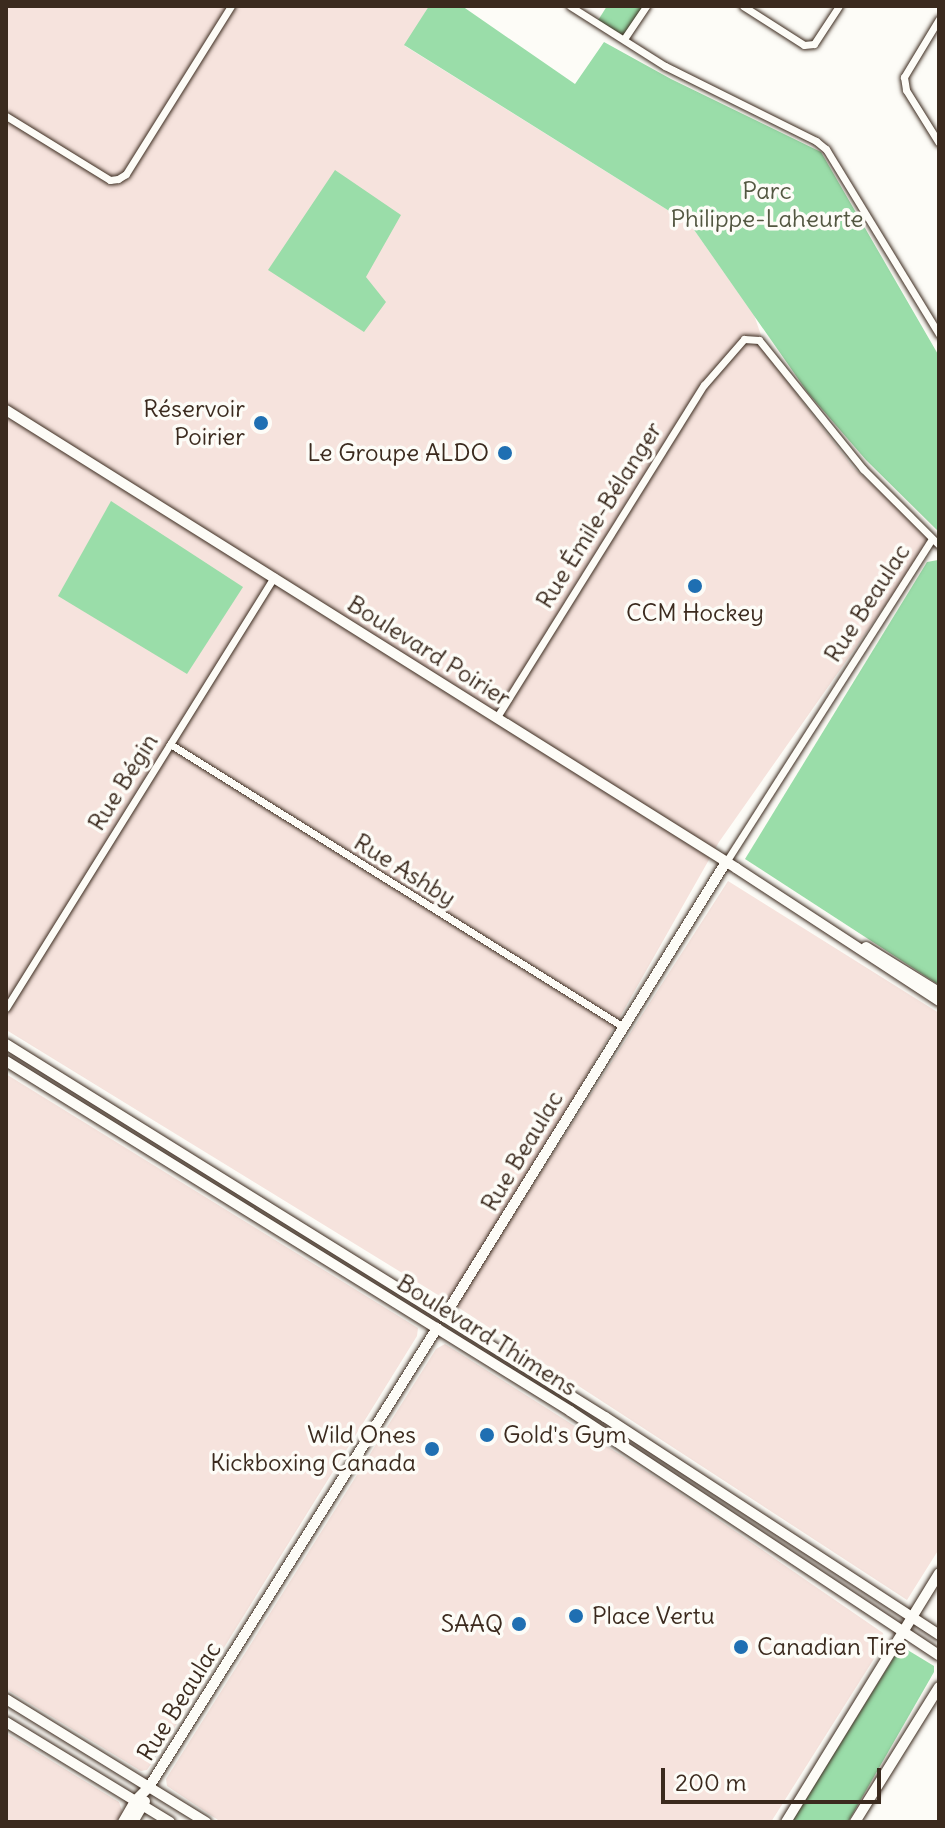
<!DOCTYPE html>
<html>
<head>
<meta charset="utf-8">
<style>
	body { margin:0 }
	#map { position:relative; width:945px; height:1828px; overflow:hidden; background:#fdfcf7; font-family:Delius,sans-serif }
	div>[style] { position:absolute }
	[style*='--x'] { left:calc(var(--x)*1px); top:calc(var(--y)*1px); width:calc(var(--w)*1px); rotate:calc(var(--a)*1deg) }
	.built>* { inset:0; background:#f6e3dd }
	.green>* { inset:0; background:#9adda9 }
	.roads { filter:drop-shadow(0 0 2px #3b2a1e) drop-shadow(0 0 2px #3b2a1e) }
	.street>* { height:7px; margin:-3.5px; padding:0 3.5px; transform-origin:3.5px; border-radius:3.5px; background:#fdfcf7 }
	.secondary>* { height:10px; margin:-5px; padding:0 5px; transform-origin:5px; border-radius:5px; background:#fdfcf7 }
	.dots>* { width:22px; height:22px; translate:-50% -50%; box-sizing:border-box; border:4px solid #fdfcf7; border-radius:50% }
	span { translate:-50% -50%; white-space:nowrap; text-align:center; line-height:1.15; -webkit-text-stroke:7px #fdfcf7; paint-order:stroke }
	.park-label { font-size:24px; color:#535741 }
	.poi-label { font-size:24px; color:#3b2a1e }
	.right { translate:-100% -50%; text-align:right }
	.left { translate:0 -50%; text-align:left }
	.street-label { font-size:24px; color:#3b2a1e }
	.frame { position:absolute; inset:0; border:8px solid #3b2a1e; pointer-events:none }
	.scale { position:absolute; left:661px; top:1768px; width:220px; height:36px; box-sizing:border-box; border:4px solid #3b2a1e; border-top:0; padding-left:10px; font-size:24px; line-height:28px; white-space:nowrap; color:#3b2a1e; -webkit-text-stroke:6px #fdfcf7; paint-order:stroke }
</style>
</head>
<body>
<div id="map">
	<div class="built">
		<i style="clip-path:polygon(6px 6px,429px 6px,405px 46px,690px 224px,754px 315px,769px 358px,853px 467px,932px 539px,719px 842px,467px 1287px,728px 881px,939px 1013px,939px 1549px,907px 1600px,456px 1306px,8px 1031px)"></i>
		<i style="clip-path:polygon(6px 1074px,418px 1328px,417px 1336px,163px 1746px,147px 1770px,141px 1771px,6px 1689px)"></i>
		<i style="clip-path:polygon(445px 1344px,668px 1485px,883px 1633px,884px 1643px,771px 1822px,221px 1822px,167px 1786px,166px 1779px,436px 1349px)"></i>
		<i style="clip-path:polygon(6px 1733px,119px 1802px,122px 1811px,140px 1822px,6px 1822px)"></i>
	</div>
	<div class="green">
		<i style="clip-path:polygon(429px 6px,462px 6px,575px 84px,604px 42px,671px 79px,821px 152px,939px 356px,939px 532px,866px 460px,808px 393px,690px 224px,404px 45px)"></i>
		<i style="clip-path:polygon(607px 6px,645px 6px,624px 39px,597px 22px)"></i>
		<i style="clip-path:polygon(335px 170px,401px 215px,366px 277px,386px 302px,364px 332px,268px 270px)"></i>
		<i style="clip-path:polygon(111px 501px,243px 587px,187px 674px,58px 596px)"></i>
		<i style="clip-path:polygon(938px 560px,939px 561px,939px 985px,745px 859px,927px 562px)"></i>
		<i style="clip-path:polygon(901px 1646px,934px 1666px,934px 1672px,848px 1822px,792px 1822px)"></i>
	</div>
	<div class="roads">
		<div class="street">
			<i style="--x:570;--y:6;--w:112;--a:32.3"></i>
			<i style="--x:665;--y:66;--w:169;--a:26.4"></i>
			<i style="--x:816;--y:141;--w:13;--a:39"></i>
			<i style="--x:826;--y:149;--w:217;--a:58.6"></i>
			<i style="--x:743;--y:6;--w:72;--a:32.6"></i>
			<i style="--x:804;--y:45;--w:10;--a:-6"></i>
			<i style="--x:814;--y:44;--w:45;--a:-56.7"></i>
			<i style="--x:939;--y:19;--w:68;--a:121.1"></i>
			<i style="--x:904;--y:77;--w:13;--a:81"></i>
			<i style="--x:906;--y:90;--w:62;--a:58.1"></i>
			<i style="--x:624;--y:39;--w:40;--a:-56"></i>
			<i style="--x:6;--y:116;--w:122;--a:31.6"></i>
			<i style="--x:110;--y:180;--w:8;--a:-7"></i>
			<i style="--x:118;--y:179;--w:9;--a:-32"></i>
			<i style="--x:126;--y:174;--w:198;--a:-58"></i>
			<i style="--x:497;--y:717;--w:391;--a:-58.1"></i>
			<i style="--x:704;--y:385;--w:61;--a:-49"></i>
			<i style="--x:744;--y:339;--w:15;--a:4"></i>
			<i style="--x:759;--y:340;--w:166;--a:51.1"></i>
			<i style="--x:863;--y:469;--w:107;--a:45"></i>
			<i style="--x:170;--y:744;--w:533;--a:31.96"></i>
			<i style="--x:726;--y:862;--w:383;--a:-57.5"></i>
			<i style="--x:6;--y:1008;--w:508;--a:-58.13"></i>
		</div>
		<div class="secondary">
			<i style="--x:6;--y:410;--w:862;--a:32.1"></i>
			<i style="--x:736;--y:868;--w:243;--a:33.2"></i>
			<i style="--x:866;--y:947;--w:86;--a:31.7"></i>
			<i style="--x:6;--y:1044;--w:706;--a:31.91"></i>
			<i style="--x:605;--y:1417;--w:399;--a:33.1"></i>
			<i style="--x:6;--y:1061;--w:664;--a:31.82"></i>
			<i style="--x:570;--y:1411;--w:442;--a:33.5"></i>
			<i style="--x:444;--y:1317;--w:535;--a:-58.21"></i>
			<i style="--x:6;--y:1699;--w:235;--a:31.6"></i>
			<i style="--x:6;--y:1722;--w:192;--a:31.4"></i>
			<i style="--x:123;--y:1822;--w:24;--a:-60"></i>
			<i style="--x:135;--y:1801;--w:20;--a:-45"></i>
			<i style="--x:149;--y:1787;--w:542;--a:-57.89"></i>
			<i style="--x:133;--y:1822;--w:24;--a:-60"></i>
			<i style="--x:786;--y:1822;--w:292;--a:-58.4"></i>
			<i style="--x:855;--y:1822;--w:159;--a:-58.1"></i>
		</div>
	</div>
	<div class="dots">
		<i style="left:261px;top:423px;background:#1f6fb2"></i>
		<i style="left:505px;top:453px;background:#1f6fb2"></i>
		<i style="left:695px;top:586px;background:#1f6fb2"></i>
		<i style="left:487px;top:1435px;background:#1f6fb2"></i>
		<i style="left:432px;top:1449px;background:#1f6fb2"></i>
		<i style="left:576px;top:1616px;background:#1f6fb2"></i>
		<i style="left:519px;top:1624px;background:#1f6fb2"></i>
		<i style="left:741px;top:1647px;background:#1f6fb2"></i>
	</div>
	<div class="park-label">
		<span style="left:767px;top:205px">Parc<br>Philippe-Laheurte</span>
	</div>
	<div class="poi-label">
		<span class="right" style="left:245px;top:423px">Réservoir<br>Poirier</span>
		<span class="right" style="left:489px;top:453px">Le Groupe ALDO</span>
		<span style="left:695px;top:613px">CCM Hockey</span>
		<span class="right" style="left:416px;top:1449px">Wild Ones<br>Kickboxing Canada</span>
		<span class="left" style="left:503px;top:1435px">Gold's Gym</span>
		<span class="left" style="left:592px;top:1616px">Place Vertu</span>
		<span class="right" style="left:503px;top:1624px">SAAQ</span>
		<span class="left" style="left:757px;top:1647px">Canadian Tire</span>
	</div>
	<div class="street-label">
		<span style="left:599px;top:515px;rotate:-58deg">Rue Émile-Bélanger</span>
		<span style="left:867px;top:603px;rotate:-57deg">Rue Beaulac</span>
		<span style="left:429px;top:651px;rotate:32deg">Boulevard Poirier</span>
		<span style="left:123px;top:782px;rotate:-58deg">Rue Bégin</span>
		<span style="left:405px;top:870px;rotate:32deg">Rue Ashby</span>
		<span style="left:522px;top:1151px;rotate:-59deg">Rue Beaulac</span>
		<span style="left:487px;top:1335px;rotate:32deg">Boulevard Thimens</span>
		<span style="left:179px;top:1701px;rotate:-58deg">Rue Beaulac</span>
	</div>
	<div class="frame"></div>
	<div class="scale">200 m</div>
</div>
</body>
</html>
